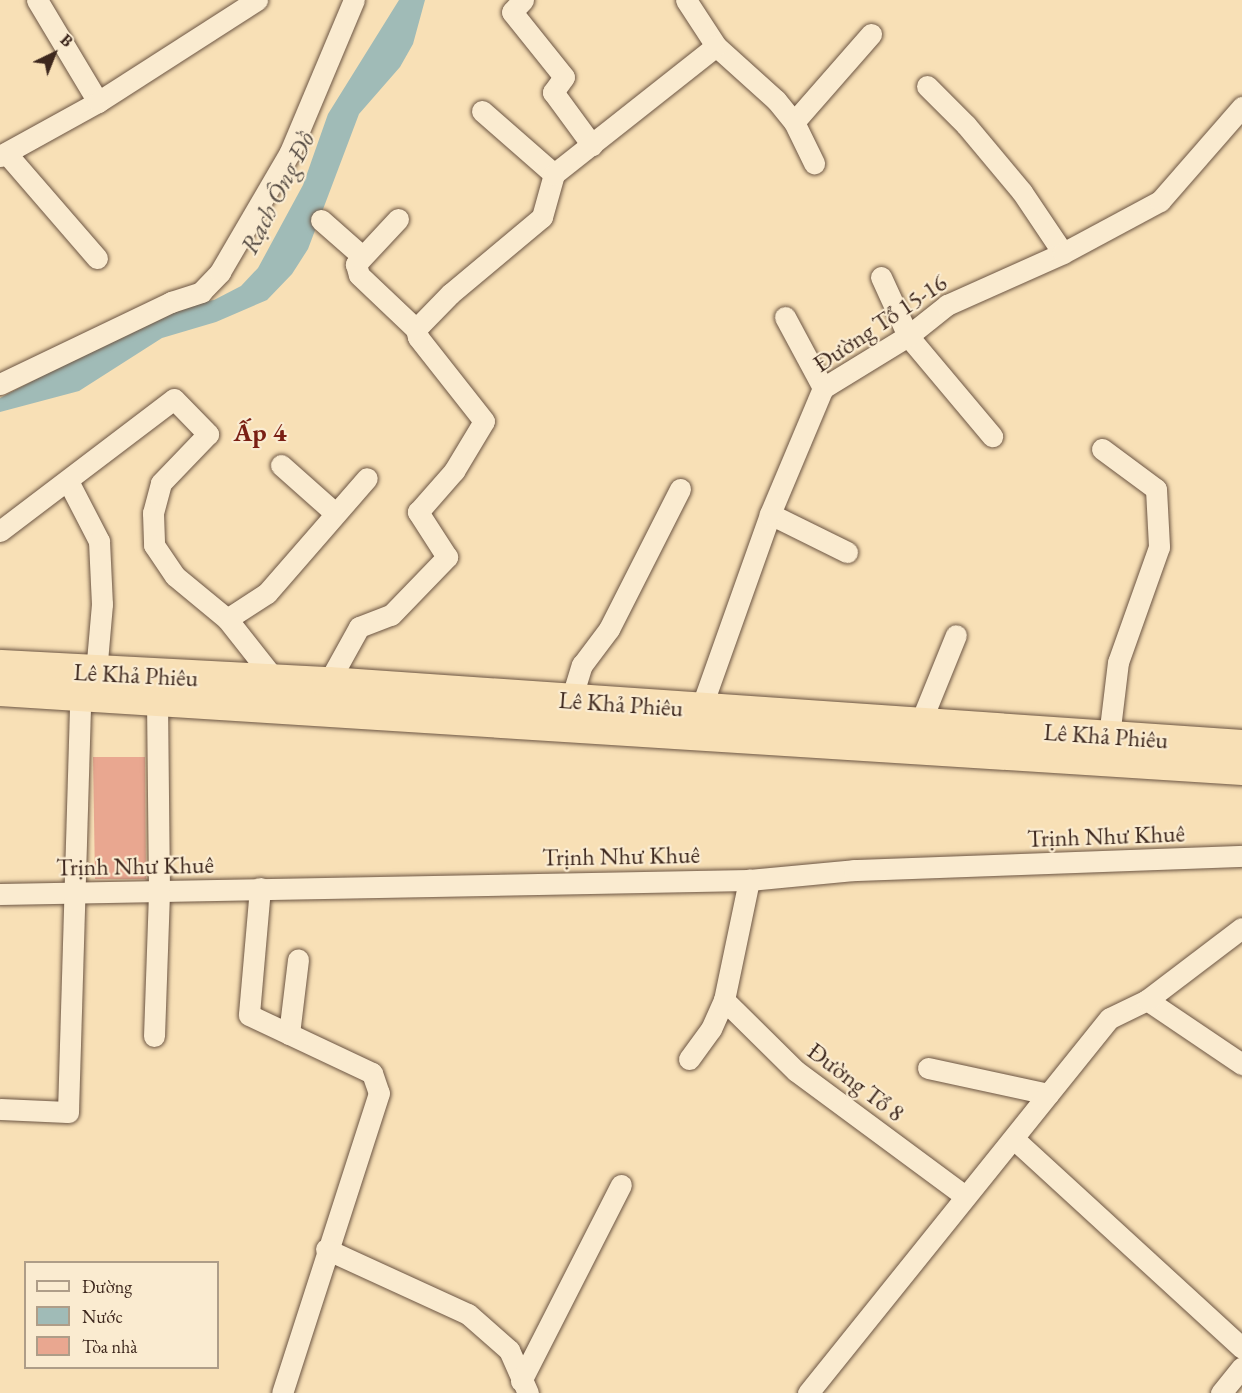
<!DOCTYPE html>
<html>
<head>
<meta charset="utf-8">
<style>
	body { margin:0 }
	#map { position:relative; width:1242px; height:1393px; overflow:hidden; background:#f8e0b6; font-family:"EB Garamond",serif }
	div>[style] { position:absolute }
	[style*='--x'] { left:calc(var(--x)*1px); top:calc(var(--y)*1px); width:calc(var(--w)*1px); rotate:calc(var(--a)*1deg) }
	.water>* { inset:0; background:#a0bbb7 }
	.building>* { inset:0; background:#e9a790 }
	.roads { filter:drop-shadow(0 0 2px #6c5543) drop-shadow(0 0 2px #6c5543) }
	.minor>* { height:21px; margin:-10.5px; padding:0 10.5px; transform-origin:10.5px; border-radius:10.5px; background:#faebd0 }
	.highway>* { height:32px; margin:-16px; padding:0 16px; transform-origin:16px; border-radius:16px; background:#f8e0b6 }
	span { translate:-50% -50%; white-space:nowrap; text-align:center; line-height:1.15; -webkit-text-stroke:4.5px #faebd0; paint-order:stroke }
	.street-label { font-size:24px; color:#3d271d }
	.water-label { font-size:26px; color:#564c44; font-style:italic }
	.neighbourhood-label { font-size:26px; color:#7a1f14; font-weight:700 }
	.legend { position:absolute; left:24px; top:1261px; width:195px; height:108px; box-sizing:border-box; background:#faebd0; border:2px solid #ae9d88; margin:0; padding:8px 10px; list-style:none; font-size:18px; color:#3d271d }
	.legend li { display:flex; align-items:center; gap:12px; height:30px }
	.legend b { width:30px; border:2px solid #ae9d88 }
	.north { position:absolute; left:24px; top:24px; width:60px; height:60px; -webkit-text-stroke:4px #faebd0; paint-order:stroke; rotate:43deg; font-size:16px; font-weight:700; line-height:24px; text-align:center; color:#3d271d }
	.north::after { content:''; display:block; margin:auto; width:21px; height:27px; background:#3d271d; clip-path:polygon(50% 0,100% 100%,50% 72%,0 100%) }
</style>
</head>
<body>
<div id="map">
	<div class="water">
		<i style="clip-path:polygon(399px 0,425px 0,413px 44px,400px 67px,359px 114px,308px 249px,292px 274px,267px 300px,216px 322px,162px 338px,79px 391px,0 412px,0 398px,176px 306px,214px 300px,241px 286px,258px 268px,303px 185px,328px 114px)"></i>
	</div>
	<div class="building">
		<i style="clip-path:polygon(93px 757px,145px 757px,146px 879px,95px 879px)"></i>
	</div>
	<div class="roads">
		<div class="minor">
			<i style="--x:37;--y:0;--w:119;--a:59.1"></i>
			<i style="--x:523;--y:0;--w:16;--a:133"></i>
			<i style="--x:512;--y:12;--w:83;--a:51.3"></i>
			<i style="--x:564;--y:77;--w:19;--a:126"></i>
			<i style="--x:553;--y:92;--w:66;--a:53.7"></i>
			<i style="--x:686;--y:0;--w:55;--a:56.9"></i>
			<i style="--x:716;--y:46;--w:81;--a:42"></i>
			<i style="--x:776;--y:100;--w:28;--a:51"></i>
			<i style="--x:794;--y:122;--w:46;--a:64"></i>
			<i style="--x:927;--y:86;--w:55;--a:45"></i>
			<i style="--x:966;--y:125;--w:87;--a:50.1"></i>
			<i style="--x:1022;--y:192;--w:73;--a:56.1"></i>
			<i style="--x:482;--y:111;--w:96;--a:41.2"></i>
			<i style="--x:794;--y:122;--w:117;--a:-48.8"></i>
			<i style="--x:6;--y:153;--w:139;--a:49.1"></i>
			<i style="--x:0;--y:156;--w:112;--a:-28.9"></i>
			<i style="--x:98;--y:102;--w:189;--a:-32.7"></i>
			<i style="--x:398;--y:219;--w:62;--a:133"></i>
			<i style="--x:356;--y:264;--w:11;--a:75"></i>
			<i style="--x:359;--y:275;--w:79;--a:43.5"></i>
			<i style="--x:321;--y:220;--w:55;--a:41.3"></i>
			<i style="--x:881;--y:277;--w:65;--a:65.4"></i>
			<i style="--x:908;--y:336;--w:131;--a:50"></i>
			<i style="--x:785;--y:317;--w:81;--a:61.8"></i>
			<i style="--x:0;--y:384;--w:190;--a:-25.6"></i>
			<i style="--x:171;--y:302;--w:32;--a:-18"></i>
			<i style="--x:201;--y:292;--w:28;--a:-46"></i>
			<i style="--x:220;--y:272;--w:139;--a:-59.7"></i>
			<i style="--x:290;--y:152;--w:165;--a:-67.2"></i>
			<i style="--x:1102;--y:449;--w:67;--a:36.5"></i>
			<i style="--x:1156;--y:489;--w:58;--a:87"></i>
			<i style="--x:1159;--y:547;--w:122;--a:109.6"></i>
			<i style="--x:1118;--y:662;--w:75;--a:96.9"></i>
			<i style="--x:281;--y:465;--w:72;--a:41.6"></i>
			<i style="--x:68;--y:481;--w:68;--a:62.7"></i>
			<i style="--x:99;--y:541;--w:63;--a:87.3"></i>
			<i style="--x:102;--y:604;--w:69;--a:95"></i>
			<i style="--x:770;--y:514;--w:86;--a:26.3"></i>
			<i style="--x:0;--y:531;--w:218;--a:-37.2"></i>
			<i style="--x:174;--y:399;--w:49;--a:45.8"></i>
			<i style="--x:208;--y:434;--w:68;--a:133.8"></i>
			<i style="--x:161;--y:483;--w:31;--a:105"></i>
			<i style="--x:153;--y:513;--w:32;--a:88"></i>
			<i style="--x:154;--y:545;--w:37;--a:56"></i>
			<i style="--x:175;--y:576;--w:67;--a:39.6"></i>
			<i style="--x:227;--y:619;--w:79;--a:51.7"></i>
			<i style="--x:227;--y:619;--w:48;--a:-33"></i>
			<i style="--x:267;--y:593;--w:152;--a:-49"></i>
			<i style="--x:328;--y:683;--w:64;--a:-61"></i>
			<i style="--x:359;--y:627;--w:34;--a:-21"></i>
			<i style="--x:391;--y:615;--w:81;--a:-46"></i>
			<i style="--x:447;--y:557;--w:54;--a:-122.8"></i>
			<i style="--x:418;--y:512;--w:55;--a:-48.7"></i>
			<i style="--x:454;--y:471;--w:58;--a:-59"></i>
			<i style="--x:484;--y:421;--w:107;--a:-128.2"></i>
			<i style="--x:418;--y:337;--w:8;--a:-104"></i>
			<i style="--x:416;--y:329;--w:49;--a:-45.8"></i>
			<i style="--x:450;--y:294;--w:120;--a:-39.9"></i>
			<i style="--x:542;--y:217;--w:45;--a:-74.4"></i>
			<i style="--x:554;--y:174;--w:206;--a:-38.3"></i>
			<i style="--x:571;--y:700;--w:37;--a:-73"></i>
			<i style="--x:582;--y:665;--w:45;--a:-53.1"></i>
			<i style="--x:609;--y:629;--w:157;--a:-63.1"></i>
			<i style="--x:700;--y:711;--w:209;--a:-70.4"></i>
			<i style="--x:770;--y:514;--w:137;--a:-67.2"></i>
			<i style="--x:823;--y:388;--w:100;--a:-31.5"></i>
			<i style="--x:908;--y:336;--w:50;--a:-38.5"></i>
			<i style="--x:947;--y:305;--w:127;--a:-24.1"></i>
			<i style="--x:1063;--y:253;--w:110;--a:-28.2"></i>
			<i style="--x:1160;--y:201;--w:125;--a:-48.9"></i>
			<i style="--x:919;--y:726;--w:98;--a:-67.9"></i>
			<i style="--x:260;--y:888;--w:127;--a:95"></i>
			<i style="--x:249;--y:1015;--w:136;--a:25.2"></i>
			<i style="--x:372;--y:1073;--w:21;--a:71"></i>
			<i style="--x:379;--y:1093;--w:315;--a:107.9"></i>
			<i style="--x:0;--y:894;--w:749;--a:-1.07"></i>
			<i style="--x:749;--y:880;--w:105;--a:-5.4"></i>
			<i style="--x:854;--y:870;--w:388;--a:-2.1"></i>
			<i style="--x:724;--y:1000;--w:101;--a:44.6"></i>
			<i style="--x:796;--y:1071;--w:210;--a:36.5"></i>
			<i style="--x:1147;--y:1000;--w:115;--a:34"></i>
			<i style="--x:289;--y:1034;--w:75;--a:-83.1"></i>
			<i style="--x:154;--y:1036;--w:145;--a:-88"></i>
			<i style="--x:159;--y:891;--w:188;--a:-90.6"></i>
			<i style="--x:689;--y:1059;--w:37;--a:-54"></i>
			<i style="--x:711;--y:1029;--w:32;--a:-66"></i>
			<i style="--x:724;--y:1000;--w:123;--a:-78.2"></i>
			<i style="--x:928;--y:1068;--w:123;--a:12.2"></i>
			<i style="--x:0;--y:1109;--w:68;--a:2.5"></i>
			<i style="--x:68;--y:1112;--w:416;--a:-88.3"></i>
			<i style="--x:1014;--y:1139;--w:309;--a:42.5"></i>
			<i style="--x:326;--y:1249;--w:156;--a:24.6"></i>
			<i style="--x:468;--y:1314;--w:55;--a:41.3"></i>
			<i style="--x:509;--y:1350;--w:47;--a:66.2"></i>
			<i style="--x:521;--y:1381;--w:220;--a:-63"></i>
			<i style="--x:808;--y:1393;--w:481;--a:-51.2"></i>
			<i style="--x:1110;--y:1018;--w:41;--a:-25.9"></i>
			<i style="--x:1147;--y:1000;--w:119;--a:-37.2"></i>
			<i style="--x:1221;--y:1393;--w:33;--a:-51"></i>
		</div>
		<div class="highway">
			<i style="--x:0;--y:666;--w:328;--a:3"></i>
			<i style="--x:328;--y:683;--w:916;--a:3.94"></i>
			<i style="--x:0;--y:690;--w:1245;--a:3.64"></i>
		</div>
	</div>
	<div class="street-label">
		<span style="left:880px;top:323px;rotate:-34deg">Đường Tổ 15-16</span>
		<span style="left:136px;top:675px;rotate:3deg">Lê Khả Phiêu</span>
		<span style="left:621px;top:704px;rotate:4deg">Lê Khả Phiêu</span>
		<span style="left:1106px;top:736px;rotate:4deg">Lê Khả Phiêu</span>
		<span style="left:1106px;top:836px;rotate:-2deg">Trịnh Như Khuê</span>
		<span style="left:621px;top:856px;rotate:-1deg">Trịnh Như Khuê</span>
		<span style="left:135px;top:866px;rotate:-1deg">Trịnh Như Khuê</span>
		<span style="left:856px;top:1082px;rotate:37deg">Đường Tổ 8</span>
	</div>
	<div class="water-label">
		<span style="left:278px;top:193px;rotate:-63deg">Rạch Ông Đồ</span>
	</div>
	<div class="neighbourhood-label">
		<span style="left:260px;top:433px">Ấp 4</span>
	</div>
	<ul class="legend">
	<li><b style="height:8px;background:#faebd0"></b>Đường</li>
	<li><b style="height:16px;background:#a0bbb7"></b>Nước</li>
	<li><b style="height:16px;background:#e9a790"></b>Tòa nhà</li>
	</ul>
	<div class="north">B</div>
</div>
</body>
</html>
